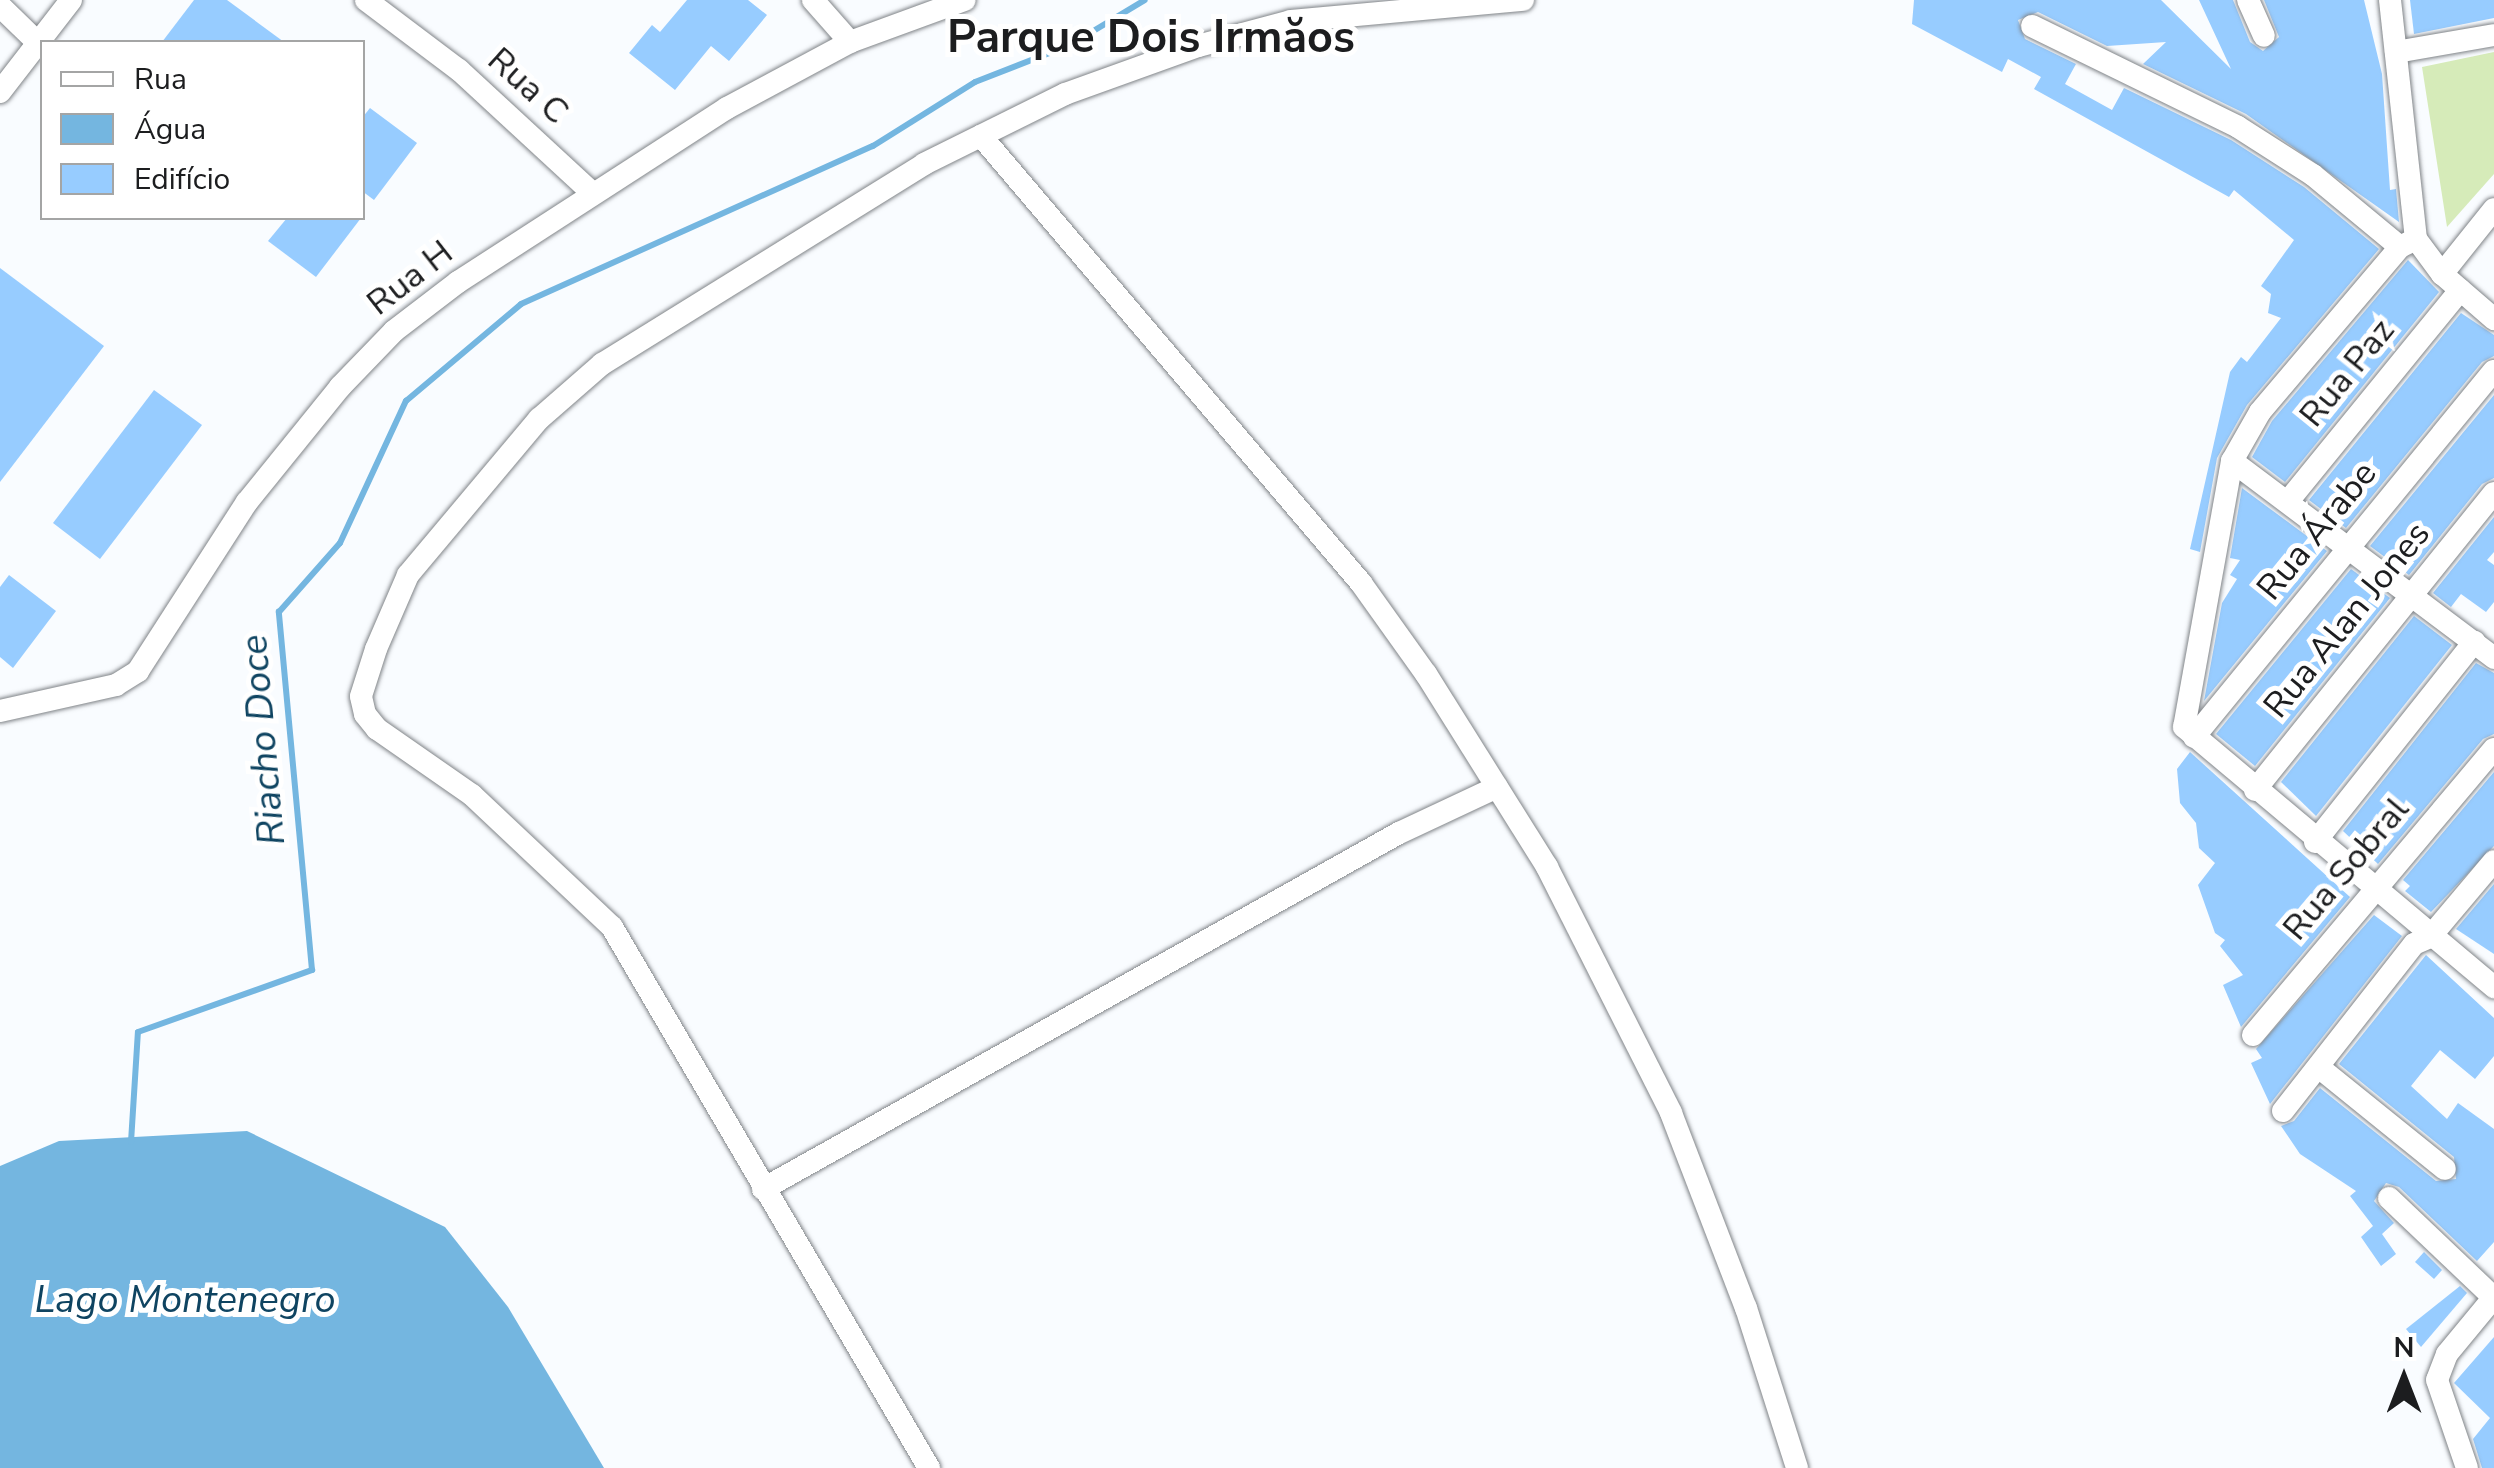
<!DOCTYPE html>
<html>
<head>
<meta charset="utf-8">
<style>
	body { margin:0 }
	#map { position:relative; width:2494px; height:1468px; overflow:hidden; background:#f9fcff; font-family:"Nunito Sans",sans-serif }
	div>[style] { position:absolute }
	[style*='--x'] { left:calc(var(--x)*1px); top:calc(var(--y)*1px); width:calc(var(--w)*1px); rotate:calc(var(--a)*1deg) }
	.green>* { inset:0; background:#d6ebb9 }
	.water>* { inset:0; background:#74b6e0 }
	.stream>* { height:6px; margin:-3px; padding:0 3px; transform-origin:3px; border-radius:3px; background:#74b6e0 }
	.building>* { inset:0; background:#97ccff }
	.roads { filter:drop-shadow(0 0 2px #808488) drop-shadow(0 0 2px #808488) }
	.minor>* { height:22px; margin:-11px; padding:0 11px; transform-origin:11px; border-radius:11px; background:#fff }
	span { translate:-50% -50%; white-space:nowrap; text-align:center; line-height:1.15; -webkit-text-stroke:10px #fff; paint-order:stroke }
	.street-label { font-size:35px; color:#1c1d1f }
	.water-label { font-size:38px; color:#0f4461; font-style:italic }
	.district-label { font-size:45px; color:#1c1d1f; font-weight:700 }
	.legend { position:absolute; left:40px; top:40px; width:325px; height:180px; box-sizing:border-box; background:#fff; border:2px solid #a4a5a5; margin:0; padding:12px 18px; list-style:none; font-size:30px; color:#1c1d1f }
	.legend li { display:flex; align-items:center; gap:20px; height:50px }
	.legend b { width:50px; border:2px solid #a4a5a5 }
	.north { position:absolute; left:2354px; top:1328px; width:100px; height:100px; -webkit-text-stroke:8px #fff; paint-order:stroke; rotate:0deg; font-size:28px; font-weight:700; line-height:40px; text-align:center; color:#1c1d1f }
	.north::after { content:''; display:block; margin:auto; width:35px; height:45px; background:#1c1d1f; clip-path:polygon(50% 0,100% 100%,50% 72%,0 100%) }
</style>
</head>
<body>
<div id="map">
	<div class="green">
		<i style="clip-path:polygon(2494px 52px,2494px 174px,2447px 227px,2422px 67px)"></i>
	</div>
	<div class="water">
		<i style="clip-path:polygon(247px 1131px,445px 1227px,508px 1307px,604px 1468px,0 1468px,0 1166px,59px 1141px)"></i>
	</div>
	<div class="stream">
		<i style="--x:131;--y:1142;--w:110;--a:-86.4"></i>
		<i style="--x:138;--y:1032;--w:185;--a:-19.6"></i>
		<i style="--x:312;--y:970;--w:360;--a:-95.3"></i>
		<i style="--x:279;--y:612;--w:92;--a:-48.5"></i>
		<i style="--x:340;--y:543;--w:157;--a:-65.1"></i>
		<i style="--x:406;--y:401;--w:150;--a:-40.1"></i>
		<i style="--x:521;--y:304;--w:386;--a:-24.2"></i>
		<i style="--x:873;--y:146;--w:120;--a:-32.1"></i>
		<i style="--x:975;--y:82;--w:102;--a:-21.3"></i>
		<i style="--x:1070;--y:45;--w:87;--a:-31"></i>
	</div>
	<div class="building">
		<i style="clip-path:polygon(194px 0,227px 0,284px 42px,162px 42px)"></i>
		<i style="clip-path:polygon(687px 0,748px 0,767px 15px,729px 61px,711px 46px,675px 90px,629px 53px,652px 25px,660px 32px)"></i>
		<i style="clip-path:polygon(1914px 0,2161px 0,2231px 69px,2199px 0,2233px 0,2250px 42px,2263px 51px,2279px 37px,2264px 0,2364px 0,2382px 74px,2390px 190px,2396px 189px,2399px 222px,2246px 114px,2143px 64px,2166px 42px,2107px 46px,2038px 12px,2018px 20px,2025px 39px,2076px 64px,2065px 84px,2112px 110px,2124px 88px,2231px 140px,2304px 187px,2379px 249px,2247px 405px,2217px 458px,2200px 552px,2190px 549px,2230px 372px,2241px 357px,2247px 362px,2281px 318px,2268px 313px,2271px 294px,2261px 286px,2294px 240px,2234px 190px,2229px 197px,2034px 89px,2041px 77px,2008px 59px,2002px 72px,1912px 24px)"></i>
		<i style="clip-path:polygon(2410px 0,2494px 0,2494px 18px,2414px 34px)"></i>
		<i style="clip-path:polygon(370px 108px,417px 143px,374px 200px,362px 191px,362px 118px)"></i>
		<i style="clip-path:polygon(287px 218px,361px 218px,316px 277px,268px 241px)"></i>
		<i style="clip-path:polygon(2408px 260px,2439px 292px,2285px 482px,2252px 457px,2272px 421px)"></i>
		<i style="clip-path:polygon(0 268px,104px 346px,0 482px)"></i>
		<i style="clip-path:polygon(2461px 313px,2494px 335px,2494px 356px,2482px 362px,2346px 528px,2309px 500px)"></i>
		<i style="clip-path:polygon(154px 390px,202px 425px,100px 559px,53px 523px)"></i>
		<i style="clip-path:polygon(2494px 395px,2494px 478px,2482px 484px,2409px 575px,2370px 546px)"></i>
		<i style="clip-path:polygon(2242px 488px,2327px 551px,2204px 701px,2222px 603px,2237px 579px,2230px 575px,2240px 560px,2230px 558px)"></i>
		<i style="clip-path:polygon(2494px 517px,2494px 552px,2487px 560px,2494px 565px,2494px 602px,2486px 612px,2461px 594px,2451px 607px,2433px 593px)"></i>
		<i style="clip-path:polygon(2351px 569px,2390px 598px,2255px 766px,2216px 734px)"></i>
		<i style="clip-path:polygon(9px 575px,56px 611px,13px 668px,0 657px,0 587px)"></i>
		<i style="clip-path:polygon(2414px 616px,2452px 645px,2316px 816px,2281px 782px)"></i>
		<i style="clip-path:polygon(2476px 663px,2494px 673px,2494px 734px,2483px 739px,2378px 864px,2343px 831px)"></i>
		<i style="clip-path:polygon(2190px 752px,2350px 897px,2241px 1027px,2223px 985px,2243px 975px,2220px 946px,2225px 940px,2215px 933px,2198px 885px,2215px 863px,2199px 848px,2196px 823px,2180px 803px,2177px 769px)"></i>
		<i style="clip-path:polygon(2494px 772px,2494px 846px,2431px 912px,2405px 891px,2410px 886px,2403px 880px)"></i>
		<i style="clip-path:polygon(2494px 884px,2494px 954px,2456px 929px)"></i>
		<i style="clip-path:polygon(2374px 915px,2402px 936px,2270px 1104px,2251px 1063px,2262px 1058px,2256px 1049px)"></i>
		<i style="clip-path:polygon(2426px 955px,2494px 1018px,2494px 1056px,2475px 1079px,2440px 1050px,2411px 1086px,2447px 1119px,2458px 1103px,2494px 1129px,2494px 1242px,2477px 1261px,2399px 1187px,2386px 1183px,2374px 1201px,2394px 1223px,2382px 1234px,2396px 1254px,2381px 1266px,2361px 1237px,2373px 1226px,2350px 1196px,2356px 1191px,2300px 1154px,2281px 1126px,2294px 1121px,2320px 1088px,2436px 1181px,2456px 1179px,2454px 1157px,2339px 1064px)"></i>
		<i style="clip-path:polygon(2424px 1252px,2442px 1270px,2434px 1279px,2415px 1262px)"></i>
		<i style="clip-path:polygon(2460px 1286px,2467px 1293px,2421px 1347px,2406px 1329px)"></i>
		<i style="clip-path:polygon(2494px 1337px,2494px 1468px,2482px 1468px,2473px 1439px,2490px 1418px,2454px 1383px)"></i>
	</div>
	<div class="roads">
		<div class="minor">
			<i style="--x:366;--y:0;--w:116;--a:37"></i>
			<i style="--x:459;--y:70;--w:180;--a:42.7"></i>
			<i style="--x:813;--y:0;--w:56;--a:48.6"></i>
			<i style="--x:2248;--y:0;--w:39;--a:66"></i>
			<i style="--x:2390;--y:0;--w:240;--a:83.8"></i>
			<i style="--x:0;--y:6;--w:53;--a:44.2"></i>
			<i style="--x:2032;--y:26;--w:229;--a:26.1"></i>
			<i style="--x:2238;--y:127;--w:89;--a:32.6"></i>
			<i style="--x:2313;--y:175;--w:113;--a:39.6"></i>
			<i style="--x:2400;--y:247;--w:18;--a:-27"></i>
			<i style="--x:2396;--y:52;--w:99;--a:-9.8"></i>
			<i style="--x:0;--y:92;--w:116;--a:-52.3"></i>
			<i style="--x:981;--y:136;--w:587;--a:49.63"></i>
			<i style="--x:1361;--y:583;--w:112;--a:54.5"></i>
			<i style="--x:1426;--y:674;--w:228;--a:57.9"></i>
			<i style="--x:1547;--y:867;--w:275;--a:63.2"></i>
			<i style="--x:1671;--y:1113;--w:209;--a:69"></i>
			<i style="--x:1746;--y:1308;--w:168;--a:72.3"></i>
			<i style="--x:2416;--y:239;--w:44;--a:53.4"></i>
			<i style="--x:2442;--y:274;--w:69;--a:40.9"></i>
			<i style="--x:2400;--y:247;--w:216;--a:130.3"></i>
			<i style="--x:2260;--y:412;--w:56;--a:119.7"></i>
			<i style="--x:2232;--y:461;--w:270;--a:100.2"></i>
			<i style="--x:2184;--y:727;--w:405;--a:40"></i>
			<i style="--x:2442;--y:274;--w:83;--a:-51.3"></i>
			<i style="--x:2232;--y:461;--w:328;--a:36.9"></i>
			<i style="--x:2289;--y:500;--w:271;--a:-50.8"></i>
			<i style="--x:0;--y:711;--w:119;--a:-12.6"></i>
			<i style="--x:116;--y:685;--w:26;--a:-32"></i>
			<i style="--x:138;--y:671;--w:201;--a:-57.2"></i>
			<i style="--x:247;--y:502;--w:148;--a:-51"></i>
			<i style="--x:340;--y:387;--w:78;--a:-46"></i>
			<i style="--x:394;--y:331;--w:81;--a:-37.4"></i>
			<i style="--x:458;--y:282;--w:320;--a:-32.9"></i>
			<i style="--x:727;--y:108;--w:140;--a:-28.2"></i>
			<i style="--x:850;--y:42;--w:122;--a:-20.1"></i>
			<i style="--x:2194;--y:737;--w:473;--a:-50.7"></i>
			<i style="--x:2255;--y:790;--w:381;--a:-51.2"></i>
			<i style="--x:2315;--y:842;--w:256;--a:-51.5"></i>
			<i style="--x:2253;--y:1035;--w:374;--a:-49.9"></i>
			<i style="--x:2321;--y:1069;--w:159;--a:38.9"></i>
			<i style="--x:2283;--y:1111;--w:212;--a:-51.9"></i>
			<i style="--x:2414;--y:944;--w:17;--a:-24"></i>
			<i style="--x:2430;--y:937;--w:99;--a:-49.9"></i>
			<i style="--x:763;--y:1189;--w:729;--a:-29.24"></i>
			<i style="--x:1399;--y:833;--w:108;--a:-25.1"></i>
			<i style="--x:2389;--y:1198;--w:145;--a:43.6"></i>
			<i style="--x:929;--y:1468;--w:627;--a:-120.37"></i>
			<i style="--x:612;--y:927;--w:192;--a:-136.7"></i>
			<i style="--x:472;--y:795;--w:116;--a:-145.2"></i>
			<i style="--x:377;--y:729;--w:19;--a:-129"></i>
			<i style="--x:365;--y:714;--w:18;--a:-103"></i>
			<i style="--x:361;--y:696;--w:49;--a:-72.3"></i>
			<i style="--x:376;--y:649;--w:81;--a:-66.6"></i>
			<i style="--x:408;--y:575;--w:204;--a:-50"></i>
			<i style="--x:539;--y:419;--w:84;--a:-41.1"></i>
			<i style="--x:602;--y:364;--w:379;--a:-31.8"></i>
			<i style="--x:924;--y:164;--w:157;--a:-26.4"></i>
			<i style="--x:1065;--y:94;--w:141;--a:-19.8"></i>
			<i style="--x:1198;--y:46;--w:96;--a:-15"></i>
			<i style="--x:1291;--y:21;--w:233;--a:-5.2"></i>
			<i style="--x:2467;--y:1468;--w:93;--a:-108.8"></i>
			<i style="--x:2437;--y:1380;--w:28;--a:-69"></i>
			<i style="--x:2447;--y:1354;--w:74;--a:-50.5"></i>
		</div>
	</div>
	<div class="street-label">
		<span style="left:528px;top:86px;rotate:42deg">Rua C</span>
		<span style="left:410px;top:278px;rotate:-38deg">Rua H</span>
		<span style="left:2347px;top:373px;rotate:-51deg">Rua Paz</span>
		<span style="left:2317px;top:531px;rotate:-51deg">Rua Árabe</span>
		<span style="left:2347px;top:620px;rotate:-51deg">Rua Alan Jones</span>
		<span style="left:2346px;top:869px;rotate:-50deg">Rua Sobral</span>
	</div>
	<div class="water-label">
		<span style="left:263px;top:740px;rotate:-95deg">Riacho Doce</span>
		<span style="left:185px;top:1300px">Lago Montenegro</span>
	</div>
	<div class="district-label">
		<span style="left:1151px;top:38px">Parque Dois Irmăos</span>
	</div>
	<ul class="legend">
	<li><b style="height:12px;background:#fff"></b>Rua</li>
	<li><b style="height:28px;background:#74b6e0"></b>Água</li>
	<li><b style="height:28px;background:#97ccff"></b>Edifício</li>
	</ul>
	<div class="north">N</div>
</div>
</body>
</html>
